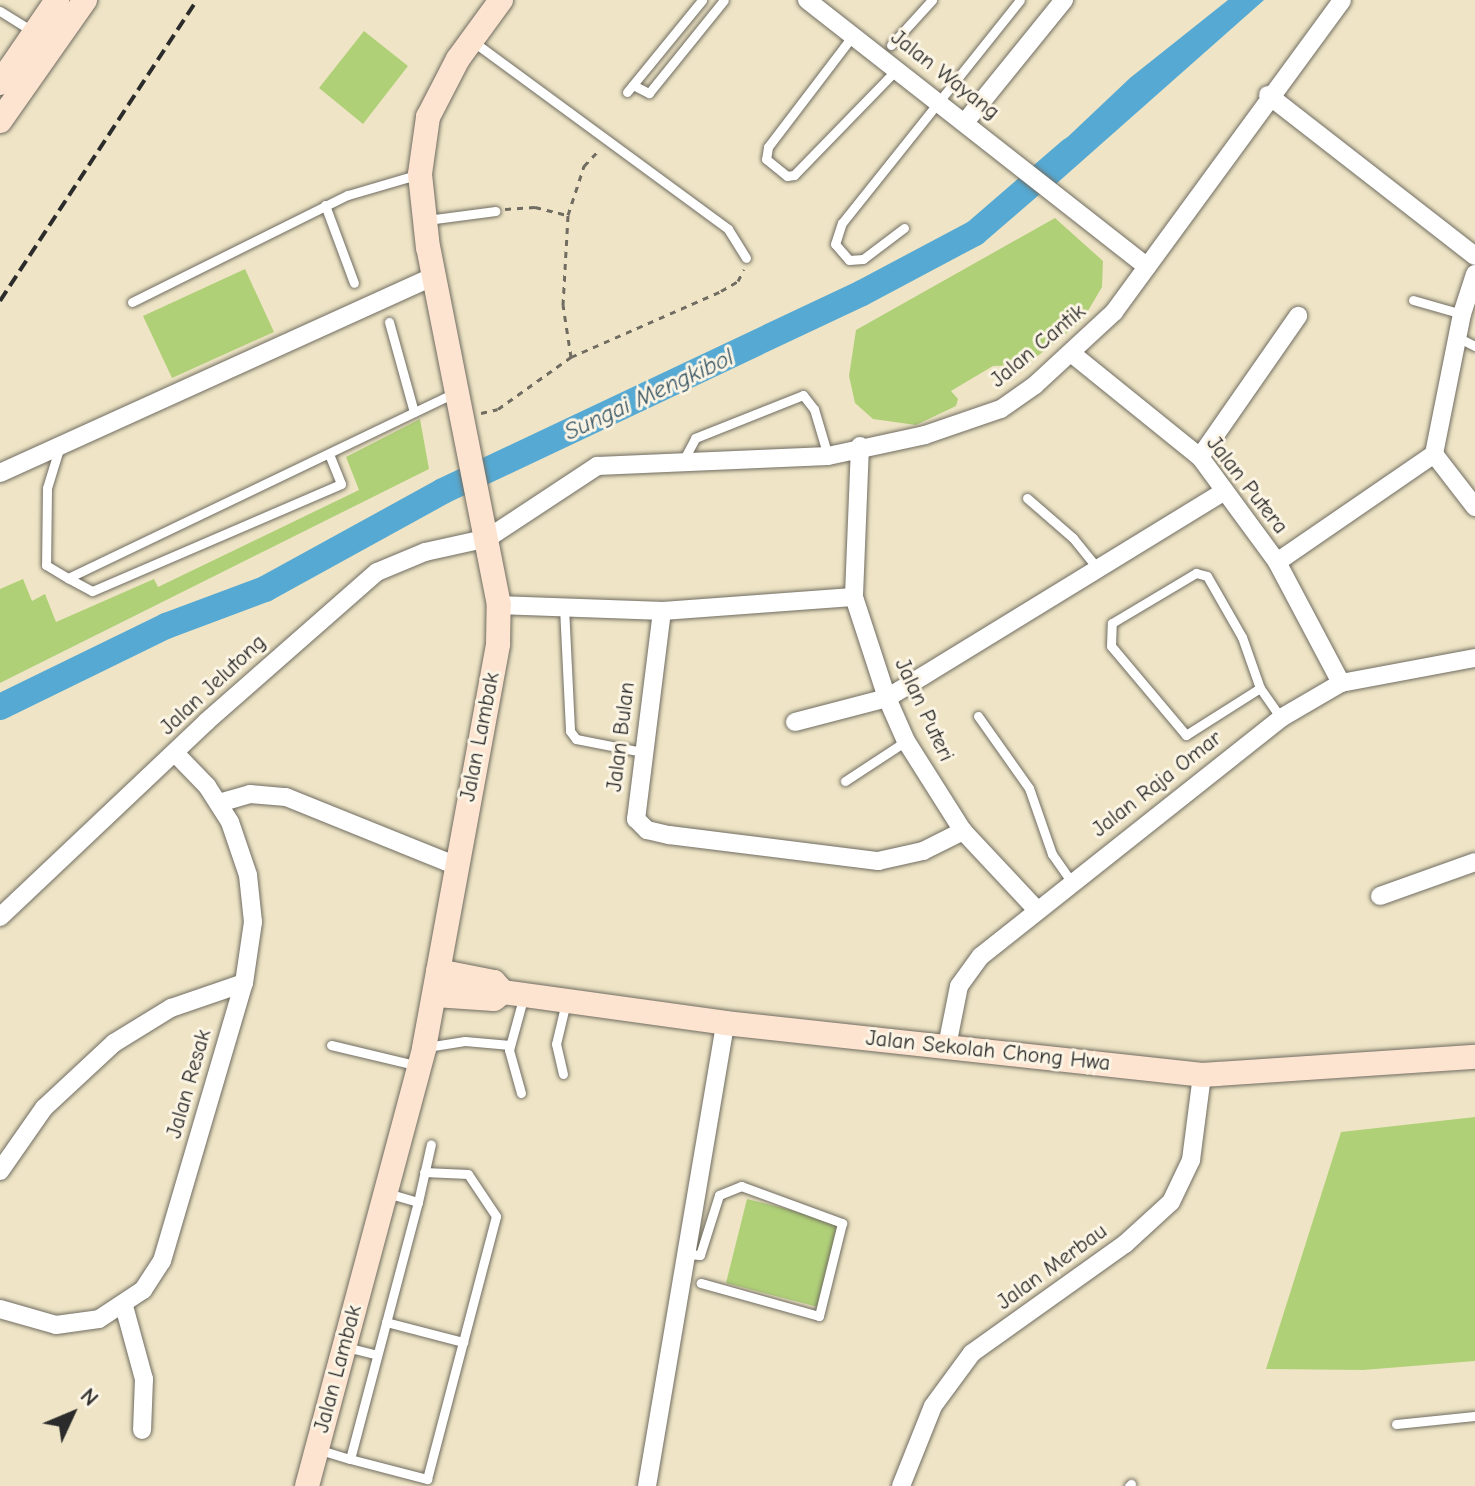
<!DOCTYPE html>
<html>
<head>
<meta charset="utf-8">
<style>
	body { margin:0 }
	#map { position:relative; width:1475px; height:1486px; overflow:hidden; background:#efe5c6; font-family:"Comic Neue",sans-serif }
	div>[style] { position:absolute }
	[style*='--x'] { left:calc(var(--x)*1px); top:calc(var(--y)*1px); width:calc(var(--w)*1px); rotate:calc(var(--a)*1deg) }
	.green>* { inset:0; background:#b0d078 }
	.water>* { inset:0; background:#56a9d2 }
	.river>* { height:26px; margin:-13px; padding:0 13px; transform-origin:13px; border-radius:13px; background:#56a9d2 }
	.path>* { height:3px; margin-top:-1.5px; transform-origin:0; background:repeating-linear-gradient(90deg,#706c61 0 6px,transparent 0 12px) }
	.roads { filter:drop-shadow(0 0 2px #706c61) drop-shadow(0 0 2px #706c61) }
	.lane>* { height:9px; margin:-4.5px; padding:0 4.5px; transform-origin:4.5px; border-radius:4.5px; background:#fff }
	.street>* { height:18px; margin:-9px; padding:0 9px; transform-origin:9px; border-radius:9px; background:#fff }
	.secondary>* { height:24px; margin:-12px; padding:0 12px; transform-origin:12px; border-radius:12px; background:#fde4d0 }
	.rail>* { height:4px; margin-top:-2px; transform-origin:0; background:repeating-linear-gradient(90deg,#2b2b2b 0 12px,transparent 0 18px) }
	span { translate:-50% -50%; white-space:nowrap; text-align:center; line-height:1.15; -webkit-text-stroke:6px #fcf5e5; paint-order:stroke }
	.street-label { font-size:22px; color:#2b2b2b }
	.water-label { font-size:24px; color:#3a5765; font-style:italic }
	.north { position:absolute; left:32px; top:1374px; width:80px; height:80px; -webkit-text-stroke:6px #fcf5e5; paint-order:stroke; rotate:46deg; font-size:22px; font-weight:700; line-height:32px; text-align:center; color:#2b2b2b }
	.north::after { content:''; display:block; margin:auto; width:28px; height:36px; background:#2b2b2b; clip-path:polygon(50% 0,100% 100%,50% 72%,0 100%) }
</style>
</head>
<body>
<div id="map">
	<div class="green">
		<i style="clip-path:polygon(364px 31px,408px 66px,363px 124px,319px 88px)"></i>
		<i style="clip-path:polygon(1055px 218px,1103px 261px,1102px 287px,1082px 321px,1026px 365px,993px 366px,951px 391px,958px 399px,956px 406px,916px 425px,873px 419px,855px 403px,849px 376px,856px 330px)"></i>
		<i style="clip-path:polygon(245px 269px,274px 332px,172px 378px,143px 316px)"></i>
		<i style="clip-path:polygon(420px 419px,429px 469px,0 683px,0 589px,23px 579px,32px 601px,45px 594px,56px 622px,154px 579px,158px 587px,359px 490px,346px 457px)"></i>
		<i style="clip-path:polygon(1475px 1117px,1475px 1361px,1363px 1370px,1266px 1369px,1341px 1132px)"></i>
		<i style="clip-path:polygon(747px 1199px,839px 1222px,818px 1307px,726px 1283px)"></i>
	</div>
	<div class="water">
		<i style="clip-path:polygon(1228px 0,1264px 0,1056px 184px,1037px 166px,1130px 78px)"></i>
	</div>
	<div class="river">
		<i style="--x:0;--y:707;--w:185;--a:-26"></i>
		<i style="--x:166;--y:626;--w:106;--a:-20.5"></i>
		<i style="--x:265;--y:589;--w:203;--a:-28.8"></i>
		<i style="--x:443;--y:491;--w:463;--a:-25.3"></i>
		<i style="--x:862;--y:293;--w:128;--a:-28"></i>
		<i style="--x:975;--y:233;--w:127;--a:-40.8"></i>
	</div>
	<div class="path">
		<i style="--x:505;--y:209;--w:30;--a:-4"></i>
		<i style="--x:535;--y:207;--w:34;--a:14"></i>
		<i style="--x:571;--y:357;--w:53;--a:-98.7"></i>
		<i style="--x:563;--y:305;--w:90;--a:-86.8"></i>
		<i style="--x:568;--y:215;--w:52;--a:-71.9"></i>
		<i style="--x:584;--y:166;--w:22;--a:-47"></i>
		<i style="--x:481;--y:413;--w:17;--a:-13"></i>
		<i style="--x:498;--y:409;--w:90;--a:-35.5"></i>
		<i style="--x:571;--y:357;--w:164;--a:-23.7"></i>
		<i style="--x:721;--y:291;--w:20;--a:-30"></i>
		<i style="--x:738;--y:281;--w:13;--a:-63"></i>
	</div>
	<div class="roads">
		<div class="lane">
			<i style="--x:0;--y:11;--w:39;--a:32"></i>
			<i style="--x:854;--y:34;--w:142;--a:127.3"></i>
			<i style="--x:768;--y:147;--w:12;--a:99"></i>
			<i style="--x:766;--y:159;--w:27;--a:39"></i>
			<i style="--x:787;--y:176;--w:7;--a:-8"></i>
			<i style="--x:794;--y:175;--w:148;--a:-45.8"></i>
			<i style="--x:471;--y:40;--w:319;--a:36.3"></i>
			<i style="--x:728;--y:229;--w:34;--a:58"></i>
			<i style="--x:891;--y:45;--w:61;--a:-47.7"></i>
			<i style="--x:633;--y:85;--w:18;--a:27"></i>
			<i style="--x:649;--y:93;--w:119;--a:-51.1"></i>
			<i style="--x:627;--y:92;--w:119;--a:-50.8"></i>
			<i style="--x:325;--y:205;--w:83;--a:69.6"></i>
			<i style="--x:427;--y:220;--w:69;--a:-7.5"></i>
			<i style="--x:904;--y:228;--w:51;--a:142.9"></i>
			<i style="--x:863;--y:259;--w:14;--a:176"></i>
			<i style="--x:849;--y:260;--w:21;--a:-131"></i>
			<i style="--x:835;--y:244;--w:22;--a:-72"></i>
			<i style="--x:842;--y:223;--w:285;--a:-51.4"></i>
			<i style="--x:1413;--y:300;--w:51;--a:15.9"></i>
			<i style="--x:132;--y:302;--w:241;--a:-26.4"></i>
			<i style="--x:348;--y:195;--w:75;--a:-16.3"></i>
			<i style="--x:389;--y:322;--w:93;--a:74.5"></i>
			<i style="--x:1457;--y:337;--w:20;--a:27"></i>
			<i style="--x:59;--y:449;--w:41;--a:107.1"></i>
			<i style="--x:47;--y:488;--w:77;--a:90.7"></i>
			<i style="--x:46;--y:565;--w:26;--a:31"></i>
			<i style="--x:329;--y:454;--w:32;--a:68"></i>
			<i style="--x:341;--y:484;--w:271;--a:156.7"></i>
			<i style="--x:92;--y:591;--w:27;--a:-152"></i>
			<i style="--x:68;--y:578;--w:430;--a:-25.6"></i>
			<i style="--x:683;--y:461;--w:26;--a:-62"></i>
			<i style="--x:695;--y:438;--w:116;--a:-21.7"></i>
			<i style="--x:803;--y:395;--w:18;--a:52"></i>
			<i style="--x:814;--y:409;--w:49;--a:73.4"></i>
			<i style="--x:1027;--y:498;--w:61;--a:41"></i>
			<i style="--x:1073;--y:538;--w:40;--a:51"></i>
			<i style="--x:564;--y:607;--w:124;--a:87.2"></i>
			<i style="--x:570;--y:731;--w:10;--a:53"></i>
			<i style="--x:576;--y:739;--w:67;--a:11.1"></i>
			<i style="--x:1260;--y:688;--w:88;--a:147.6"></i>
			<i style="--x:1186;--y:735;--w:116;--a:-130.1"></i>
			<i style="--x:1111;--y:646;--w:23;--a:-88"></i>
			<i style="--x:1112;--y:623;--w:98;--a:-30.8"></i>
			<i style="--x:1196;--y:573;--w:11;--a:15"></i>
			<i style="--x:1207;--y:576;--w:70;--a:60.2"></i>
			<i style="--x:1242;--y:637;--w:54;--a:70.6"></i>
			<i style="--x:1260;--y:688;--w:37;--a:55"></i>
			<i style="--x:978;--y:716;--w:88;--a:54.7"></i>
			<i style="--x:1029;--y:788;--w:70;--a:70.8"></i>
			<i style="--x:1052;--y:854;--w:33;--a:55"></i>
			<i style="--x:845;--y:781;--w:73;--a:-33.3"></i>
			<i style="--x:331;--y:1045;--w:90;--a:13.4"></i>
			<i style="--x:427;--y:1047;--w:38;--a:-9"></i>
			<i style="--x:465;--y:1041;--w:45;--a:5.1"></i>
			<i style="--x:563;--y:1074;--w:31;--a:-103"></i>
			<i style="--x:556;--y:1044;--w:43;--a:-76.6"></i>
			<i style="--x:521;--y:1093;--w:45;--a:-105.6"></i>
			<i style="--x:509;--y:1050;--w:57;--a:-74.7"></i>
			<i style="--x:418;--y:1202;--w:59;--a:-77.4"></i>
			<i style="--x:686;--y:1254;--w:14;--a:4"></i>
			<i style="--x:700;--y:1255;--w:63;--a:-72.4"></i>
			<i style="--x:719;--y:1195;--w:24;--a:-22"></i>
			<i style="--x:741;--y:1186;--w:108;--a:20.1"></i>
			<i style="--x:842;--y:1223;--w:96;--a:103.9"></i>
			<i style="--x:819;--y:1316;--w:123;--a:-164.4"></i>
			<i style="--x:386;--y:1322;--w:80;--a:14.6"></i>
			<i style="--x:463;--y:1342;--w:130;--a:-75.3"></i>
			<i style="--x:496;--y:1216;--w:50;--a:-123.7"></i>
			<i style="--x:468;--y:1174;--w:44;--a:-177.4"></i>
			<i style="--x:346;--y:1347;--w:32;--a:14"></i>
			<i style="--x:1396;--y:1424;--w:79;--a:-5.8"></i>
			<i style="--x:317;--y:1449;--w:34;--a:17"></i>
			<i style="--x:350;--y:1459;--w:266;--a:-75.2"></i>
			<i style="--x:418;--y:1202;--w:32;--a:-164"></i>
			<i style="--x:350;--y:1459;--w:80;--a:14.6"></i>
			<i style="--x:427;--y:1479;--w:142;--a:-75.3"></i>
			<i style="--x:1129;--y:1486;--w:3;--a:-45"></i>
		</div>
		<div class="street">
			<i style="--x:807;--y:0;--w:432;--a:38.1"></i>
			<i style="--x:1268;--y:95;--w:262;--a:37.9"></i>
			<i style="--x:966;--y:121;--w:156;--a:-51"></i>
			<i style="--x:1071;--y:353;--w:166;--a:38.9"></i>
			<i style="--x:1200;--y:457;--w:130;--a:53.7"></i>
			<i style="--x:1277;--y:562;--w:137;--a:62.1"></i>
			<i style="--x:860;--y:446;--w:151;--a:92.3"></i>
			<i style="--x:854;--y:597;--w:106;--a:71.9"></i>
			<i style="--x:887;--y:698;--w:47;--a:66.2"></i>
			<i style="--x:906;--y:741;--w:107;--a:57.7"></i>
			<i style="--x:963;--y:831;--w:107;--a:46.9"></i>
			<i style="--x:1434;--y:454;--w:67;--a:52.3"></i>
			<i style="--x:1200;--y:457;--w:172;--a:-55.2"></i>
			<i style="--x:0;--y:473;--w:477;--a:-24.4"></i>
			<i style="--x:1277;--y:562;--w:191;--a:-34.5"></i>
			<i style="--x:1434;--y:454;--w:143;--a:-78.7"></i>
			<i style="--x:1462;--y:314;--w:42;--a:-72"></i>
			<i style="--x:854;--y:597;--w:193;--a:175.8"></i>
			<i style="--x:662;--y:611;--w:210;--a:97.1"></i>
			<i style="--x:636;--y:819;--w:16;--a:45"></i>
			<i style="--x:647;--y:830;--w:23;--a:13"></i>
			<i style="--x:669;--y:835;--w:211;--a:7.1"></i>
			<i style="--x:878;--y:861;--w:46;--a:-12.5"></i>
			<i style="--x:923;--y:851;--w:45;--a:-26.6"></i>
			<i style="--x:499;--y:605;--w:163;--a:2.1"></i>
			<i style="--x:795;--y:722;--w:95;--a:-14.6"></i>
			<i style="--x:887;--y:698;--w:396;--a:-31.5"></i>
			<i style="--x:219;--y:803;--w:32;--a:-16"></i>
			<i style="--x:250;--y:794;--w:36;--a:5"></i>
			<i style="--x:286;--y:797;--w:184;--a:22"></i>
			<i style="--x:1380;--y:896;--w:101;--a:-19.7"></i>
			<i style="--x:0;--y:917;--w:284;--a:-43.4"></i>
			<i style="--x:206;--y:722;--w:227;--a:-41.3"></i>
			<i style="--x:377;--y:572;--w:52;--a:-22.6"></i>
			<i style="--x:425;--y:552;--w:65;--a:-12.5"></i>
			<i style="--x:488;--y:538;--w:131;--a:-33.4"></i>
			<i style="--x:597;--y:466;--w:231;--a:-2.5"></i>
			<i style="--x:828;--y:456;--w:99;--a:-12.2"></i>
			<i style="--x:925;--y:435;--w:80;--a:-18.9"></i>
			<i style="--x:1001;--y:409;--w:42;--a:-35.2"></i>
			<i style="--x:1035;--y:385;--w:108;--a:-42.7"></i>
			<i style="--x:1114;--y:312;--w:386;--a:-53.8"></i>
			<i style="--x:947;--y:1046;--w:61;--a:-78.7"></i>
			<i style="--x:959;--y:986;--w:37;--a:-54"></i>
			<i style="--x:981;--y:956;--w:383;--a:-38.4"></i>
			<i style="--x:1281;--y:718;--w:69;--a:-30.3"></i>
			<i style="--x:1341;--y:683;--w:136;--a:-10.6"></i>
			<i style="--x:0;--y:1171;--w:77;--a:-55.1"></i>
			<i style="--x:44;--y:1108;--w:96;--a:-42.9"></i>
			<i style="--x:114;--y:1043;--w:67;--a:-31.6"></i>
			<i style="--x:171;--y:1008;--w:77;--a:-18.9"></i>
			<i style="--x:124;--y:1306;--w:76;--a:74.7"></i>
			<i style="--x:144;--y:1379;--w:51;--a:92.2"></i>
			<i style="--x:0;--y:1309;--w:58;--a:15.9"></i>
			<i style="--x:56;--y:1325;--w:43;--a:-7.9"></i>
			<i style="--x:99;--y:1319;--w:53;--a:-33.4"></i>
			<i style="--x:143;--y:1290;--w:35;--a:-57"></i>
			<i style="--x:162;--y:1261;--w:290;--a:-73.6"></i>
			<i style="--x:244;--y:983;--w:62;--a:-81.6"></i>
			<i style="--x:253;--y:922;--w:47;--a:-96.1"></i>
			<i style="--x:248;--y:875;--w:56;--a:-108.8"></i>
			<i style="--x:230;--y:822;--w:43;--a:-122.6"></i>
			<i style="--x:207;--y:786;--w:46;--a:-134.1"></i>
			<i style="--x:647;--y:1486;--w:470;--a:-80.4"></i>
			<i style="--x:901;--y:1486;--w:86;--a:-68.2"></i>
			<i style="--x:933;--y:1406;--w:66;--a:-53.7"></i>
			<i style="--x:972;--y:1353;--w:188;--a:-35.5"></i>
			<i style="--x:1125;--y:1244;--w:62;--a:-42.4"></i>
			<i style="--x:1171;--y:1202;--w:47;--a:-64.5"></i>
			<i style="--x:1191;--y:1160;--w:86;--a:-82.6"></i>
		</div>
		<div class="secondary">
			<i style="--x:0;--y:83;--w:101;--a:-55.5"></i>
			<i style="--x:0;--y:121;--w:148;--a:-54.9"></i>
			<i style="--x:438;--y:971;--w:57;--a:11.1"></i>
			<i style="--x:494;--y:982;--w:13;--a:48"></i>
			<i style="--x:435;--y:995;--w:59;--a:3.9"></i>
			<i style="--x:494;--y:999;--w:11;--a:-38"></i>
			<i style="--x:503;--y:992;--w:224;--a:7.9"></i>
			<i style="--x:725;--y:1023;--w:480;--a:6.2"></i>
			<i style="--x:1202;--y:1075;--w:274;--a:-3.8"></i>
			<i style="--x:307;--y:1486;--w:453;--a:-75"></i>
			<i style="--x:424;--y:1048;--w:411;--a:-79.6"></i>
			<i style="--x:498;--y:644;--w:39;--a:-89"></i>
			<i style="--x:499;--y:605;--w:364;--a:-101.2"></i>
			<i style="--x:428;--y:248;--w:74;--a:-96.2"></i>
			<i style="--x:420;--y:174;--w:58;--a:-82"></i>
			<i style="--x:428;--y:117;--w:65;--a:-62.7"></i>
			<i style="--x:458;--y:59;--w:73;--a:-53.9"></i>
		</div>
	</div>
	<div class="rail">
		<i style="--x:0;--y:301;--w:360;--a:-56.8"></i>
	</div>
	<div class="street-label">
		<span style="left:945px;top:75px;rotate:38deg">Jalan Wayang</span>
		<span style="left:1038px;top:346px;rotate:-40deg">Jalan Cantik</span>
		<span style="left:1247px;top:485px;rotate:52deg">Jalan Putera</span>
		<span style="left:213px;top:685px;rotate:-43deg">Jalan Jelutong</span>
		<span style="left:924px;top:710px;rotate:65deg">Jalan Puteri</span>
		<span style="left:480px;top:737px;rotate:-79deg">Jalan Lambak</span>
		<span style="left:621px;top:737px;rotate:-83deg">Jalan Bulan</span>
		<span style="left:1157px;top:784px;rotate:-38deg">Jalan Raja Omar</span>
		<span style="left:988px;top:1051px;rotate:6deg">Jalan Sekolah Chong Hwa</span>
		<span style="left:189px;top:1084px;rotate:-74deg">Jalan Resak</span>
		<span style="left:1052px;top:1267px;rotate:-36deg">Jalan Merbau</span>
		<span style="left:338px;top:1369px;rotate:-75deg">Jalan Lambak</span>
	</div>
	<div class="water-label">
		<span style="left:649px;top:395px;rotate:-25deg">Sungai Mengkibol</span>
	</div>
	<div class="north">N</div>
</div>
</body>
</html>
